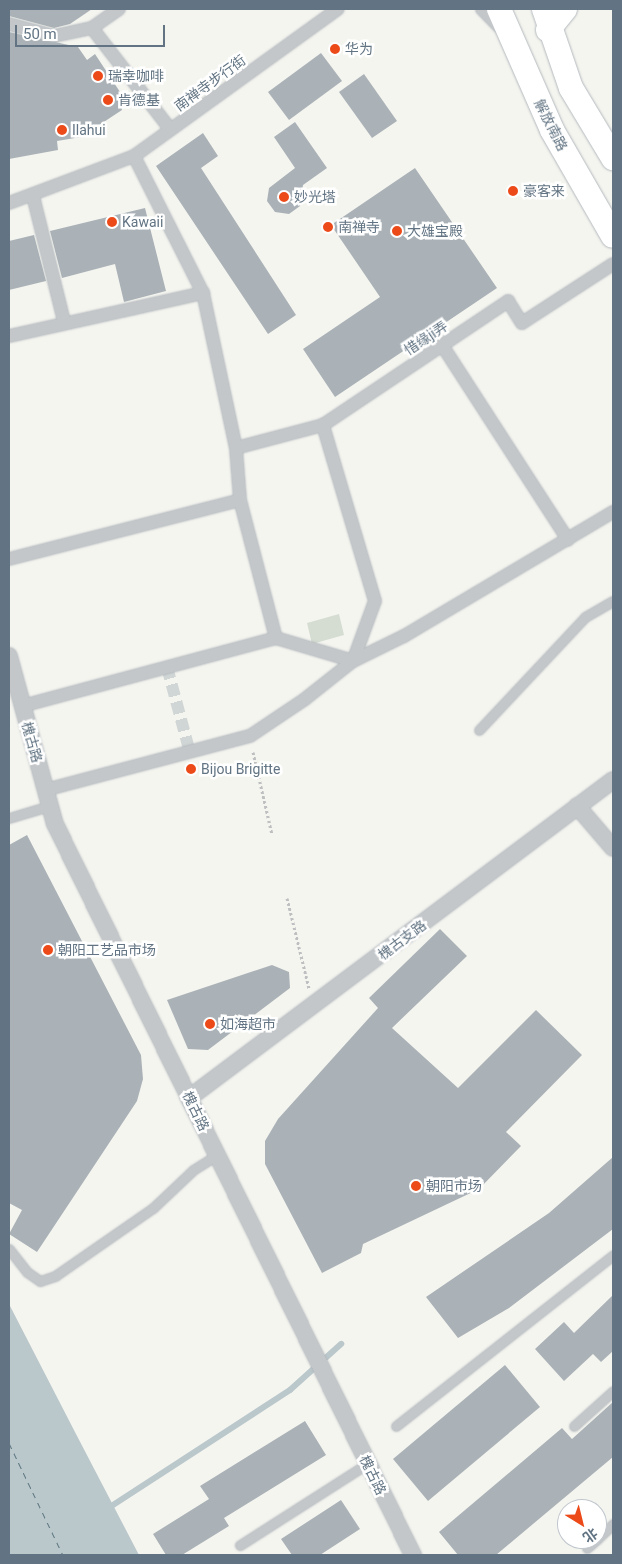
<!DOCTYPE html>
<html>
<head>
<meta charset="utf-8">
<style>
	body { margin:0 }
	#map { position:relative; width:622px; height:1564px; overflow:hidden; background:#f5f5f0; font-family:Roboto,"Noto Sans SC",sans-serif }
	div>[style] { position:absolute }
	[style*='--x'] { left:calc(var(--x)*1px); top:calc(var(--y)*1px); width:calc(var(--w)*1px); rotate:calc(var(--a)*1deg) }
	.green>* { inset:0; background:#d5dcd1 }
	.water>* { inset:0; background:#bac7cb }
	.stream>* { height:6px; margin:-3px; padding:0 3px; transform-origin:3px; border-radius:3px; background:#bac7cb }
	.ferry>* { height:1px; margin-top:-0.5px; transform-origin:0; background:repeating-linear-gradient(90deg,#5d7780 0 6px,transparent 0 11px) }
	.building>* { inset:0; background:#aab2b7 }
	.pedestrian-tunnel>* { height:12px; margin-top:-6px; transform-origin:0; background:repeating-linear-gradient(90deg,#d0d5d5 0 12px,transparent 0 18px) }
	.path>* { height:3px; margin-top:-1.5px; transform-origin:0; background:repeating-linear-gradient(90deg,#bdbfc1 0 2.5px,transparent 0 5px) }
	.roads { filter:drop-shadow(0 0 1px #b3b9bd) drop-shadow(0 0 1px #b3b9bd) }
	.service>* { height:9px; margin:-4.5px; padding:0 4.5px; transform-origin:4.5px; border-radius:4.5px; background:#c4c7ca }
	.pedestrian>* { height:12px; margin:-6px; padding:0 6px; transform-origin:6px; border-radius:6px; background:#c4c7ca }
	.minor>* { height:16px; margin:-8px; padding:0 8px; transform-origin:8px; border-radius:8px; background:#c4c7ca }
	.secondary>* { height:24px; margin:-12px; padding:0 12px; transform-origin:12px; border-radius:12px; background:#fff }
	.dots>* { width:14px; height:14px; translate:-50% -50%; box-sizing:border-box; border:2px solid #fff; border-radius:50% }
	span { translate:-50% -50%; white-space:nowrap; text-align:center; line-height:1.15; -webkit-text-stroke:5px #fff; paint-order:stroke }
	.poi-label { font-size:14px; color:#627483 }
	.left { translate:0 -50%; text-align:left }
	.street-label { font-size:14px; color:#627483 }
	.frame { position:absolute; inset:0; border:10px solid #627483; pointer-events:none }
	.north { position:absolute; left:557px; top:1499px; width:50px; height:50px; box-sizing:border-box; background:#fff; border:1px solid #c0c7cd; border-radius:50%; rotate:144deg; font-size:14px; font-weight:700; line-height:20px; text-align:center; color:#627483 }
	.north::after { content:''; display:block; margin:auto; width:18px; height:22px; background:#ec4a19; clip-path:polygon(50% 0,100% 100%,50% 72%,0 100%) }
	.scale { position:absolute; left:15px; top:25px; width:150px; height:22px; box-sizing:border-box; border:2px solid #627483; border-top:0; padding-left:6px; font-size:15px; line-height:18px; white-space:nowrap; color:#627483; -webkit-text-stroke:4px #fff; paint-order:stroke }
</style>
</head>
<body>
<div id="map">
	<div class="green">
		<i style="clip-path:polygon(339px 614px,344px 635px,312px 644px,307px 623px)"></i>
	</div>
	<div class="water">
		<i style="clip-path:polygon(9px 1304px,76px 1434px,139px 1555px,9px 1555px)"></i>
	</div>
	<div class="stream">
		<i style="--x:113;--y:1505;--w:211;--a:-33"></i>
		<i style="--x:290;--y:1390;--w:69;--a:-42"></i>
	</div>
	<div class="ferry">
		<i style="--x:9;--y:1443;--w:124;--a:64.3"></i>
	</div>
	<div class="building">
		<i style="clip-path:polygon(9px 9px,92px 9px,70px 24px,54px 28px,9px 16px)"></i>
		<i style="clip-path:polygon(9px 32px,78px 47px,87px 60px,95px 54px,122px 95px,119px 97px,122px 110px,81px 137px,57px 141px,58px 150px,9px 159px)"></i>
		<i style="clip-path:polygon(321px 53px,342px 81px,289px 120px,268px 92px)"></i>
		<i style="clip-path:polygon(364px 74px,397px 121px,372px 138px,339px 92px)"></i>
		<i style="clip-path:polygon(295px 122px,327px 168px,303px 185px,300px 206px,289px 214px,275px 212px,267px 201px,269px 188px,295px 168px,274px 137px)"></i>
		<i style="clip-path:polygon(203px 133px,218px 156px,201px 168px,296px 315px,268px 334px,156px 166px)"></i>
		<i style="clip-path:polygon(415px 168px,497px 288px,335px 397px,303px 349px,380px 297px,331px 225px)"></i>
		<i style="clip-path:polygon(145px 208px,166px 291px,124px 302px,115px 264px,62px 278px,50px 231px)"></i>
		<i style="clip-path:polygon(34px 235px,46px 281px,9px 290px,9px 241px)"></i>
		<i style="clip-path:polygon(27px 835px,141px 1055px,143px 1079px,137px 1101px,37px 1252px,9px 1234px,22px 1210px,9px 1203px,9px 845px)"></i>
		<i style="clip-path:polygon(440px 929px,467px 956px,392px 1028px,458px 1088px,536px 1010px,582px 1055px,506px 1132px,521px 1146px,479px 1189px,363px 1244px,361px 1253px,322px 1273px,265px 1164px,265px 1141px,278px 1119px,378px 1008px,369px 998px)"></i>
		<i style="clip-path:polygon(272px 965px,289px 972px,290px 988px,208px 1050px,188px 1049px,167px 1000px)"></i>
		<i style="clip-path:polygon(613px 1157px,613px 1229px,509px 1308px,458px 1338px,426px 1297px,549px 1213px)"></i>
		<i style="clip-path:polygon(613px 1295px,613px 1351px,601px 1362px,593px 1354px,564px 1381px,535px 1349px,564px 1322px,574px 1333px)"></i>
		<i style="clip-path:polygon(505px 1365px,540px 1407px,428px 1501px,393px 1459px)"></i>
		<i style="clip-path:polygon(613px 1402px,613px 1457px,496px 1555px,458px 1555px,439px 1532px,562px 1428px,572px 1439px)"></i>
		<i style="clip-path:polygon(305px 1421px,326px 1455px,224px 1518px,229px 1526px,182px 1555px,166px 1555px,153px 1534px,209px 1499px,200px 1486px)"></i>
		<i style="clip-path:polygon(341px 1500px,360px 1529px,320px 1555px,292px 1555px,281px 1539px)"></i>
	</div>
	<div class="pedestrian-tunnel">
		<i style="--x:167;--y:667;--w:89;--a:75"></i>
	</div>
	<div class="path">
		<i style="--x:253;--y:752;--w:84;--a:77"></i>
		<i style="--x:287;--y:898;--w:93;--a:76.3"></i>
	</div>
	<div class="roads">
		<div class="service">
			<i style="--x:480;--y:9;--w:28;--a:46"></i>
			<i style="--x:479;--y:730;--w:155;--a:-46.8"></i>
			<i style="--x:585;--y:617;--w:32;--a:-30"></i>
			<i style="--x:9;--y:818;--w:42;--a:-16.7"></i>
			<i style="--x:9;--y:1249;--w:29;--a:52"></i>
			<i style="--x:27;--y:1272;--w:16;--a:35"></i>
			<i style="--x:40;--y:1281;--w:16;--a:-18"></i>
			<i style="--x:55;--y:1276;--w:119;--a:-34.8"></i>
			<i style="--x:153;--y:1208;--w:55;--a:-43.5"></i>
			<i style="--x:193;--y:1170;--w:28;--a:-32"></i>
			<i style="--x:396;--y:1426;--w:276;--a:-38.2"></i>
			<i style="--x:574;--y:1426;--w:52;--a:-41.9"></i>
			<i style="--x:597;--y:1539;--w:22;--a:-43"></i>
			<i style="--x:240;--y:1545;--w:152;--a:-32.6"></i>
			<i style="--x:587;--y:1548;--w:13;--a:-42"></i>
		</div>
		<div class="pedestrian">
			<i style="--x:119;--y:9;--w:33;--a:145"></i>
			<i style="--x:92;--y:28;--w:128;--a:52.3"></i>
			<i style="--x:9;--y:24;--w:47;--a:14.9"></i>
			<i style="--x:54;--y:36;--w:39;--a:-12"></i>
			<i style="--x:134;--y:156;--w:153;--a:63.3"></i>
			<i style="--x:203;--y:293;--w:158;--a:78"></i>
			<i style="--x:236;--y:448;--w:52;--a:85.6"></i>
			<i style="--x:240;--y:500;--w:143;--a:75.4"></i>
			<i style="--x:276;--y:638;--w:80;--a:16.6"></i>
			<i style="--x:353;--y:661;--w:64;--a:-69.9"></i>
			<i style="--x:375;--y:601;--w:184;--a:-106.5"></i>
			<i style="--x:33;--y:196;--w:129;--a:76.1"></i>
			<i style="--x:9;--y:203;--w:134;--a:-20.6"></i>
			<i style="--x:134;--y:156;--w:251;--a:-35.8"></i>
			<i style="--x:9;--y:336;--w:199;--a:-12.5"></i>
			<i style="--x:442;--y:345;--w:232;--a:57.1"></i>
			<i style="--x:236;--y:448;--w:90;--a:-14.8"></i>
			<i style="--x:323;--y:425;--w:223;--a:-33.8"></i>
			<i style="--x:508;--y:301;--w:26;--a:58"></i>
			<i style="--x:522;--y:323;--w:108;--a:-33"></i>
			<i style="--x:9;--y:559;--w:238;--a:-14.3"></i>
			<i style="--x:22;--y:706;--w:263;--a:-15"></i>
			<i style="--x:45;--y:790;--w:212;--a:-14.8"></i>
			<i style="--x:250;--y:736;--w:66;--a:-33.9"></i>
			<i style="--x:305;--y:699;--w:61;--a:-38.4"></i>
			<i style="--x:353;--y:661;--w:57;--a:-26.1"></i>
			<i style="--x:404;--y:636;--w:243;--a:-30.7"></i>
		</div>
		<div class="minor">
			<i style="--x:9;--y:656;--w:174;--a:74.7"></i>
			<i style="--x:55;--y:824;--w:814;--a:63.91"></i>
			<i style="--x:577;--y:806;--w:55;--a:49.4"></i>
			<i style="--x:189;--y:1098;--w:530;--a:-36.87"></i>
		</div>
		<div class="secondary">
			<i style="--x:499;--y:9;--w:132;--a:66.3"></i>
			<i style="--x:552;--y:130;--w:122;--a:60.1"></i>
			<i style="--x:544;--y:9;--w:83;--a:71.1"></i>
			<i style="--x:571;--y:88;--w:82;--a:59"></i>
			<i style="--x:548;--y:30;--w:27;--a:-51"></i>
		</div>
	</div>
	<div class="dots">
		<i style="left:335px;top:49px;background:#ec4a19"></i>
		<i style="left:98px;top:76px;background:#ec4a19"></i>
		<i style="left:108px;top:100px;background:#ec4a19"></i>
		<i style="left:62px;top:130px;background:#ec4a19"></i>
		<i style="left:513px;top:191px;background:#ec4a19"></i>
		<i style="left:284px;top:197px;background:#ec4a19"></i>
		<i style="left:112px;top:222px;background:#ec4a19"></i>
		<i style="left:328px;top:227px;background:#ec4a19"></i>
		<i style="left:397px;top:231px;background:#ec4a19"></i>
		<i style="left:191px;top:769px;background:#ec4a19"></i>
		<i style="left:48px;top:950px;background:#ec4a19"></i>
		<i style="left:210px;top:1024px;background:#ec4a19"></i>
		<i style="left:416px;top:1186px;background:#ec4a19"></i>
	</div>
	<div class="poi-label">
		<span class="left" style="left:345px;top:49px">华为</span>
		<span class="left" style="left:108px;top:76px">瑞幸咖啡</span>
		<span class="left" style="left:118px;top:100px">肯德基</span>
		<span class="left" style="left:72px;top:130px">Ilahui</span>
		<span class="left" style="left:523px;top:191px">豪客来</span>
		<span class="left" style="left:294px;top:197px">妙光塔</span>
		<span class="left" style="left:122px;top:222px">Kawaii</span>
		<span class="left" style="left:338px;top:227px">南禅寺</span>
		<span class="left" style="left:407px;top:231px">大雄宝殿</span>
		<span class="left" style="left:201px;top:769px">Bijou Brigitte</span>
		<span class="left" style="left:58px;top:950px">朝阳工艺品市场</span>
		<span class="left" style="left:220px;top:1024px">如海超市</span>
		<span class="left" style="left:426px;top:1186px">朝阳市场</span>
	</div>
	<div class="street-label">
		<span style="left:210px;top:83px;rotate:-36deg">南禅寺步行街</span>
		<span style="left:551px;top:125px;rotate:63deg">解放南路</span>
		<span style="left:426px;top:338px;rotate:-34deg">惜缘ji弄</span>
		<span style="left:32px;top:742px;rotate:74deg">槐古路</span>
		<span style="left:402px;top:940px;rotate:-37deg">槐古支路</span>
		<span style="left:196px;top:1111px;rotate:64deg">槐古路</span>
		<span style="left:373px;top:1475px;rotate:64deg">槐古路</span>
	</div>
	<div class="frame"></div>
	<div class="north">北</div>
	<div class="scale">50 m</div>
</div>
</body>
</html>
